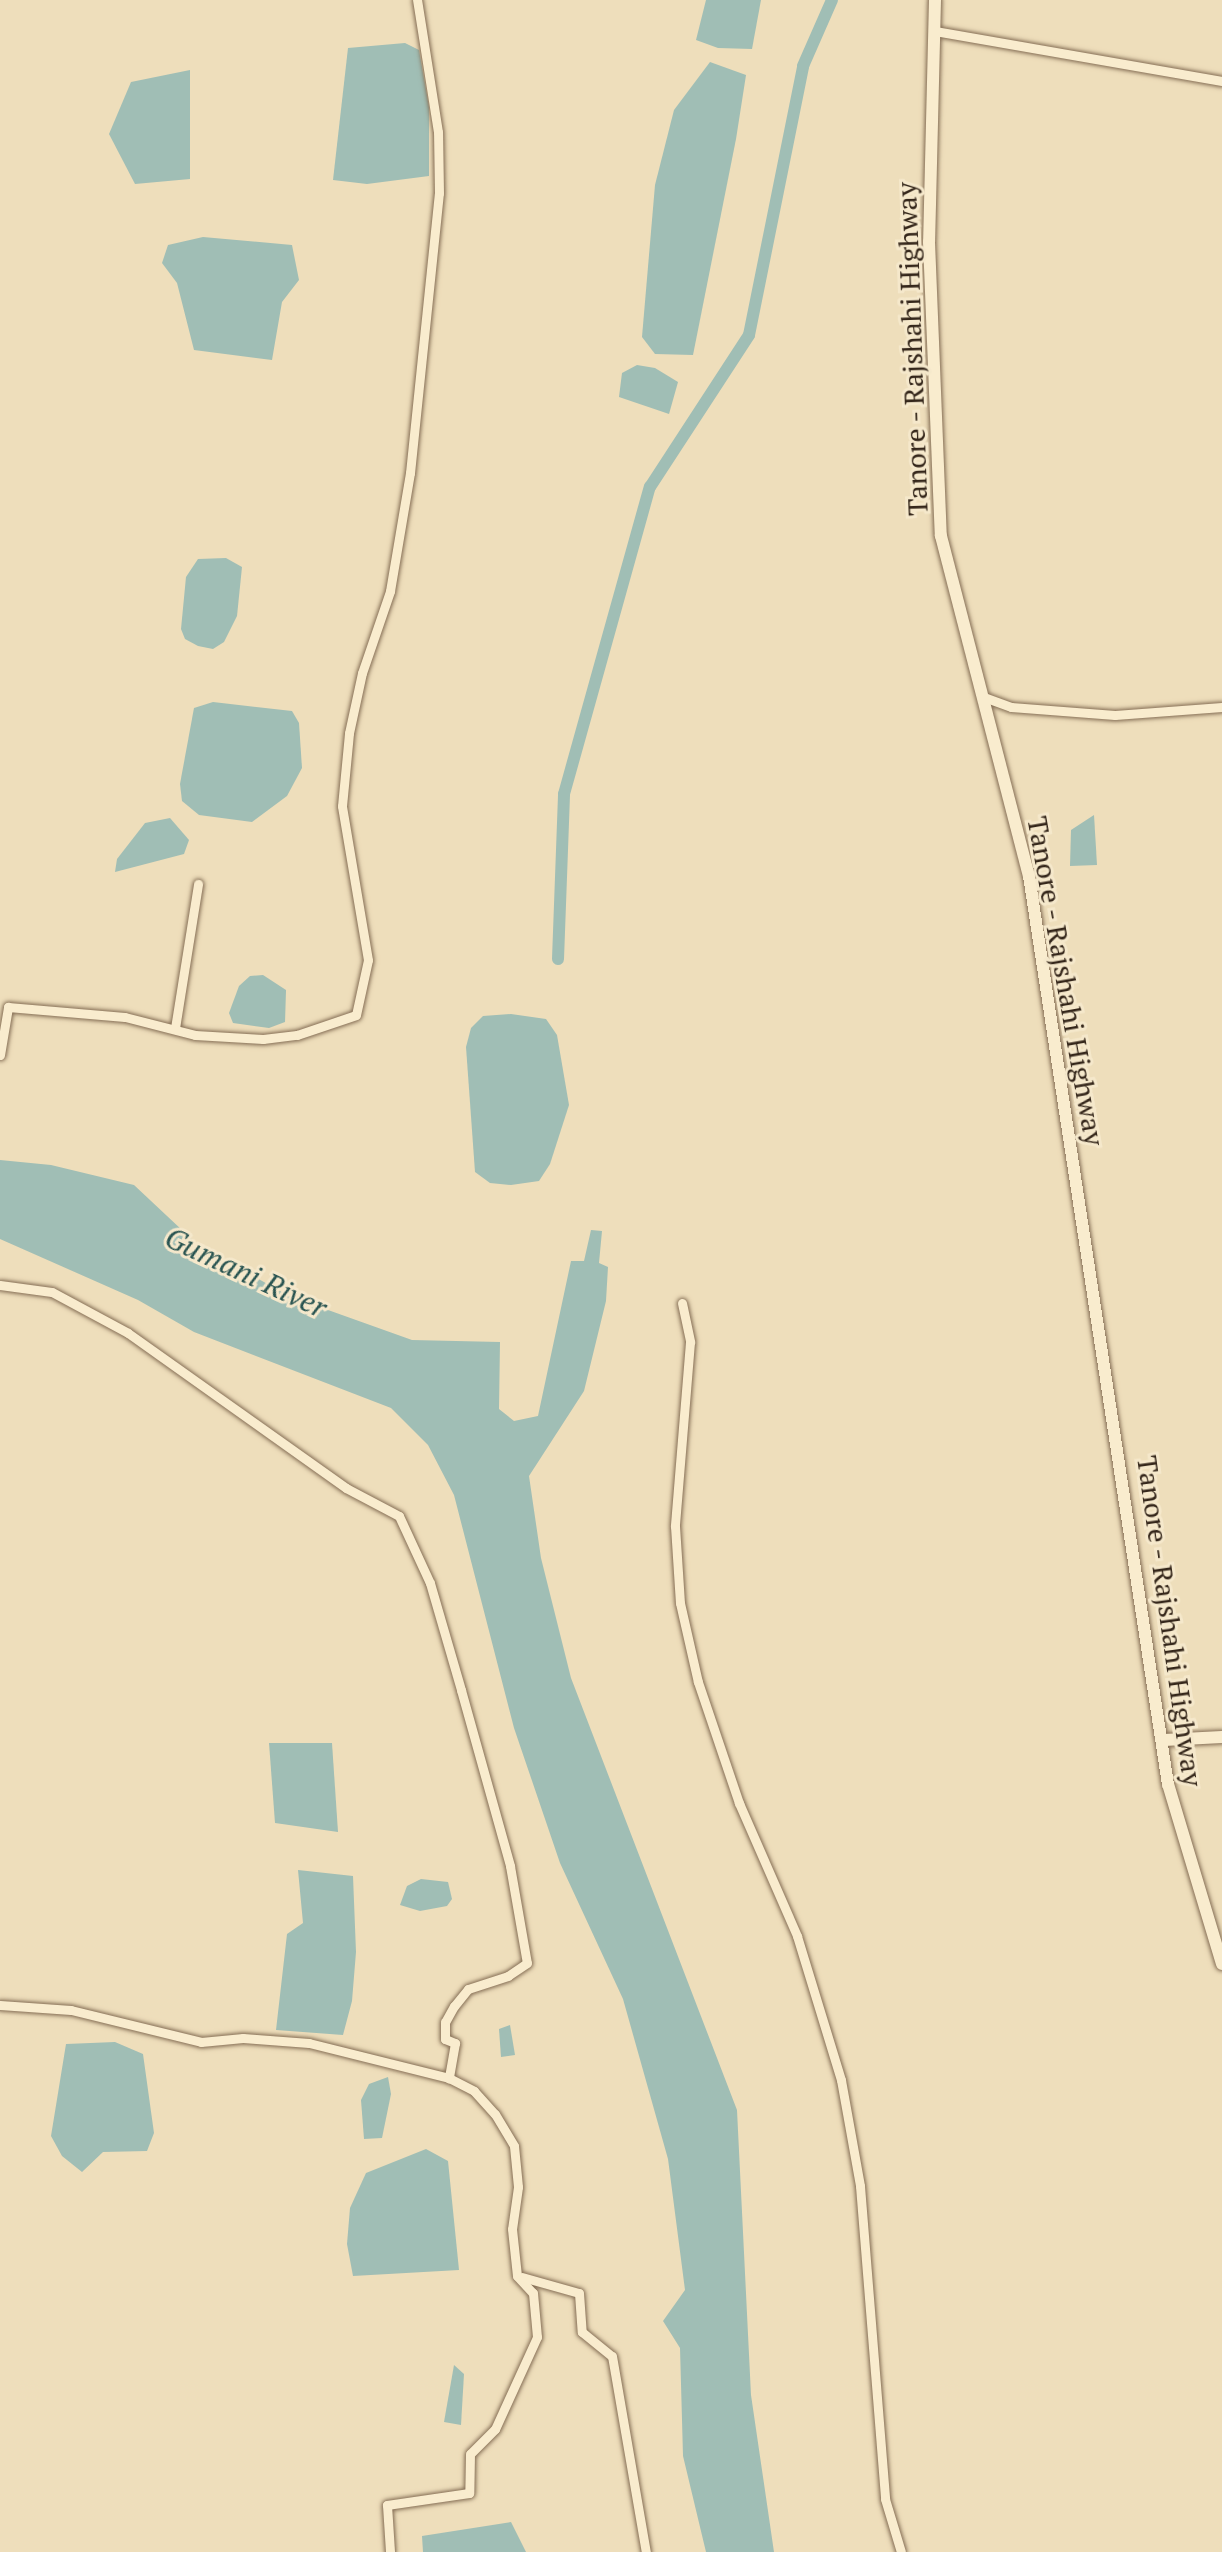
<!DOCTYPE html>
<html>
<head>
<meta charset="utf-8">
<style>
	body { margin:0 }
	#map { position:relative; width:1222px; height:2552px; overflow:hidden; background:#eedebb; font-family:"PT Serif",serif }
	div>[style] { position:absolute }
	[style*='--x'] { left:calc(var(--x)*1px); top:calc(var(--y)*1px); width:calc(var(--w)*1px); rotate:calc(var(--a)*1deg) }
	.water>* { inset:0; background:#a0beb5 }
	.canal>* { height:12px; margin:-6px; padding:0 6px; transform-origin:6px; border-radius:6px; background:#a0beb5 }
	.roads { filter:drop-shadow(0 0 2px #856e55) drop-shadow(0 0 2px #856e55) }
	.street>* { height:9px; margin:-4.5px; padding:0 4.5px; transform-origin:4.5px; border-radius:4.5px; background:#f9ecce }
	.secondary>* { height:12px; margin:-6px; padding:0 6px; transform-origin:6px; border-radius:6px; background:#f9ecce }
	span { translate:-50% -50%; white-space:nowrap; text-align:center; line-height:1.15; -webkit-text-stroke:6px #f5e8cb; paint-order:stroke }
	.street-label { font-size:28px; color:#34261a }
	.water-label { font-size:30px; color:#295451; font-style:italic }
</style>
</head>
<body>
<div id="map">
	<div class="water">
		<i style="clip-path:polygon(706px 0,761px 0,752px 49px,718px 48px,696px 40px)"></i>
		<i style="clip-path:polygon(405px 43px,419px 50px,429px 107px,429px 176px,367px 184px,333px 180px,348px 48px)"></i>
		<i style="clip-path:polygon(710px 62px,746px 75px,736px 139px,693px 355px,655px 354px,642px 337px,655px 185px,674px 110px)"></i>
		<i style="clip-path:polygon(190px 70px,190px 179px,135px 184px,109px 134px,131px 82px)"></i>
		<i style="clip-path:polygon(203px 237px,292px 245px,299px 280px,282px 302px,272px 360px,194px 350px,177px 283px,162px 263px,168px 245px)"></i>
		<i style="clip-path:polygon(637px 365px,655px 368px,678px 382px,669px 414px,619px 397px,622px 373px)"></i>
		<i style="clip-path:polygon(226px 558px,242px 567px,237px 616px,224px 642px,213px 649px,198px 646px,185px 639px,181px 629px,186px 577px,198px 559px)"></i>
		<i style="clip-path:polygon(213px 702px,292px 711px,299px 723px,302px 768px,287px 796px,252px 822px,199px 815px,182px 801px,180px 784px,194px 708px)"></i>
		<i style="clip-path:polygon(1094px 815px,1097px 865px,1070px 866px,1071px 830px)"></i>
		<i style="clip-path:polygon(170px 818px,189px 840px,184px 854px,115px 872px,117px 859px,145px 823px)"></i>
		<i style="clip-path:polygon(263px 975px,286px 990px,285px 1022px,269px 1028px,233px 1023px,229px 1013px,239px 986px,250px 976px)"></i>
		<i style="clip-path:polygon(511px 1014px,546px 1019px,557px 1035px,569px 1105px,550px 1164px,539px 1181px,511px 1185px,490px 1183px,475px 1172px,466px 1047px,471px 1028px,483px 1016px)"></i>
		<i style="clip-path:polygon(0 1160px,51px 1165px,134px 1185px,199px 1246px,289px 1296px,342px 1315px,412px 1340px,500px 1342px,499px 1409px,514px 1421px,538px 1416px,571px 1261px,584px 1261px,591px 1230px,602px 1231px,599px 1263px,608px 1267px,606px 1301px,584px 1391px,529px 1476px,541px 1558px,571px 1678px,737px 2110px,751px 2395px,774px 2552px,706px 2552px,683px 2456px,680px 2348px,663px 2321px,685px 2290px,668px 2159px,623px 1999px,560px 1863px,514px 1728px,454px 1495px,428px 1445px,391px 1408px,194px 1332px,138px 1300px,0 1239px)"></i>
		<i style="clip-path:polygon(269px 1743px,332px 1743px,338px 1832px,275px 1823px)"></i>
		<i style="clip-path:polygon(298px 1870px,353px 1876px,356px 1952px,352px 2001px,343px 2035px,276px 2030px,287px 1934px,303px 1923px)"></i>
		<i style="clip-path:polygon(421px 1879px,448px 1882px,452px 1899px,447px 1906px,420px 1911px,400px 1905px,407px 1886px)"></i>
		<i style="clip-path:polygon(510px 2025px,515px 2055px,501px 2057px,499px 2029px)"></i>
		<i style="clip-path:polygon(115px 2042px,143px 2054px,154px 2133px,147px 2151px,103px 2152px,82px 2172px,62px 2156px,51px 2136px,66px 2044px)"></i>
		<i style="clip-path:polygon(388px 2077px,391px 2094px,382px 2138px,364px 2139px,361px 2100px,369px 2084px)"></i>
		<i style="clip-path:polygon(426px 2149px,448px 2161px,459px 2270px,353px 2276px,347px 2244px,350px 2208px,366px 2173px)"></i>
		<i style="clip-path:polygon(454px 2365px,464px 2374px,461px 2425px,444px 2422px)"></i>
		<i style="clip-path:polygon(511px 2522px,526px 2552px,423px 2552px,422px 2536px)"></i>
	</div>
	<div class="canal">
		<i style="--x:558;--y:959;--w:165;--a:-87.9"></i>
		<i style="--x:564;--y:794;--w:319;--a:-74.4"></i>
		<i style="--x:650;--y:487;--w:181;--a:-56.9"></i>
		<i style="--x:749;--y:335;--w:274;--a:-78.6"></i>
		<i style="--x:803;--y:66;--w:72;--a:-66.3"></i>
	</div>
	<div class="roads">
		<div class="street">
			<i style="--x:935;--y:31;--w:291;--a:9.9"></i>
			<i style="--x:981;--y:696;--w:32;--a:20"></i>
			<i style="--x:1011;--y:707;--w:104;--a:4.4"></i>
			<i style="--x:1115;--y:715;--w:107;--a:-4.3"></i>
			<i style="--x:175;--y:1028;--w:146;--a:-80.9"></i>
			<i style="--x:0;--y:1055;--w:49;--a:-80.5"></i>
			<i style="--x:8;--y:1007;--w:117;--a:4.9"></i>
			<i style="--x:125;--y:1017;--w:72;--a:14.4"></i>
			<i style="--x:195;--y:1035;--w:68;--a:3.4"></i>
			<i style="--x:263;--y:1039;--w:34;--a:-7"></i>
			<i style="--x:297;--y:1035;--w:62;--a:-18.7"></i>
			<i style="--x:356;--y:1015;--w:56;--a:-77.7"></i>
			<i style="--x:368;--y:960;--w:156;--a:-99.6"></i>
			<i style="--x:342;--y:806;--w:73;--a:-84.5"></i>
			<i style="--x:349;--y:733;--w:61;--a:-77.8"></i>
			<i style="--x:362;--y:673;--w:87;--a:-71.1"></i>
			<i style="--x:390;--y:591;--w:120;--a:-80.4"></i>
			<i style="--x:410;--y:473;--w:281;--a:-84.1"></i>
			<i style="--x:439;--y:193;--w:61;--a:-90.9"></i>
			<i style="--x:438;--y:132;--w:134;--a:-99"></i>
			<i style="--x:0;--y:1285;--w:52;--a:7.7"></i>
			<i style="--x:52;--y:1292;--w:86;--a:28.3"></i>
			<i style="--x:128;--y:1333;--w:267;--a:35.4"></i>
			<i style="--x:346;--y:1488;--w:60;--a:27.8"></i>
			<i style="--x:399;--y:1516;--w:74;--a:65.2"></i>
			<i style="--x:430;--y:1583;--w:111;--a:73.8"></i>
			<i style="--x:461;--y:1690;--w:183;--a:74.4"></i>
			<i style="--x:510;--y:1866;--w:98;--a:80.1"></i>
			<i style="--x:527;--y:1963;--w:23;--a:146"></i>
			<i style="--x:508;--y:1976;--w:42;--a:162"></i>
			<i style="--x:468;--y:1989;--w:22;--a:129"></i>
			<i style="--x:454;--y:2006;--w:18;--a:119"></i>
			<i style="--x:445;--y:2022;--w:17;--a:90"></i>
			<i style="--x:445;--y:2039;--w:11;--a:22"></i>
			<i style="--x:455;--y:2043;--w:36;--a:100"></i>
			<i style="--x:682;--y:1303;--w:40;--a:78"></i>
			<i style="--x:690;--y:1342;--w:185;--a:94.7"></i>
			<i style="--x:675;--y:1526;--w:77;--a:86.3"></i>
			<i style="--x:680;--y:1603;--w:81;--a:77.2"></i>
			<i style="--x:698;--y:1682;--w:128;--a:71.3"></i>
			<i style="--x:739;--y:1803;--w:145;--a:66.4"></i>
			<i style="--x:797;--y:1936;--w:151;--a:73"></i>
			<i style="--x:841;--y:2080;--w:108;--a:79.8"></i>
			<i style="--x:860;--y:2186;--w:314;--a:85.4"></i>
			<i style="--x:885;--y:2499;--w:55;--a:73.2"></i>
			<i style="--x:0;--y:2005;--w:71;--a:4"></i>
			<i style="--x:71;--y:2010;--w:134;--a:13.8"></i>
			<i style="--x:201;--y:2042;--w:42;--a:-5.4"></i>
			<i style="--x:243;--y:2038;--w:66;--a:4.3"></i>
			<i style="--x:309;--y:2043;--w:144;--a:14"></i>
			<i style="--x:449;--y:2078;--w:28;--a:27"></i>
			<i style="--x:474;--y:2091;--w:31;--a:48"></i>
			<i style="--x:495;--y:2114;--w:37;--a:59"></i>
			<i style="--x:514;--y:2146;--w:41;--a:84.4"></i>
			<i style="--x:518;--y:2187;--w:42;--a:98.1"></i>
			<i style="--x:512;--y:2229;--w:47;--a:83.9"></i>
			<i style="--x:517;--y:2276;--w:23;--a:47"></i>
			<i style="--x:533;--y:2293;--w:44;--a:84.8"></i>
			<i style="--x:537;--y:2337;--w:101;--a:114.5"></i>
			<i style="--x:495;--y:2429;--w:35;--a:135"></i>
			<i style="--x:470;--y:2454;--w:39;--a:91"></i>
			<i style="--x:469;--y:2493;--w:83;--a:171.7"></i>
			<i style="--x:387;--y:2505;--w:47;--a:86.3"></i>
			<i style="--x:522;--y:2277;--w:59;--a:15.7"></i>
			<i style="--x:579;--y:2293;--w:39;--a:86"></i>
			<i style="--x:582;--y:2332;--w:38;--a:39"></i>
			<i style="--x:612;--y:2356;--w:199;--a:80.2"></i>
		</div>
		<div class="secondary">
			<i style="--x:935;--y:0;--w:242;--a:91.4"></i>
			<i style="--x:929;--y:242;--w:294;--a:87.7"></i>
			<i style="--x:941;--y:536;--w:351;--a:75.5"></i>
			<i style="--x:1029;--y:876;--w:919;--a:81.3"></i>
			<i style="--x:1168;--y:1784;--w:188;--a:73.3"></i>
			<i style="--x:1164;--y:1740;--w:58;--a:-3"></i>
		</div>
	</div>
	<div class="street-label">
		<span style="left:912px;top:349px;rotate:-92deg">Tanore - Rajshahi Highway</span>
		<span style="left:1066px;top:981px;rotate:80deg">Tanore - Rajshahi Highway</span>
		<span style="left:1170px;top:1621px;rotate:82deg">Tanore - Rajshahi Highway</span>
	</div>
	<div class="water-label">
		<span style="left:246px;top:1272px;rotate:25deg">Gumani River</span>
	</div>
</div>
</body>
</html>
